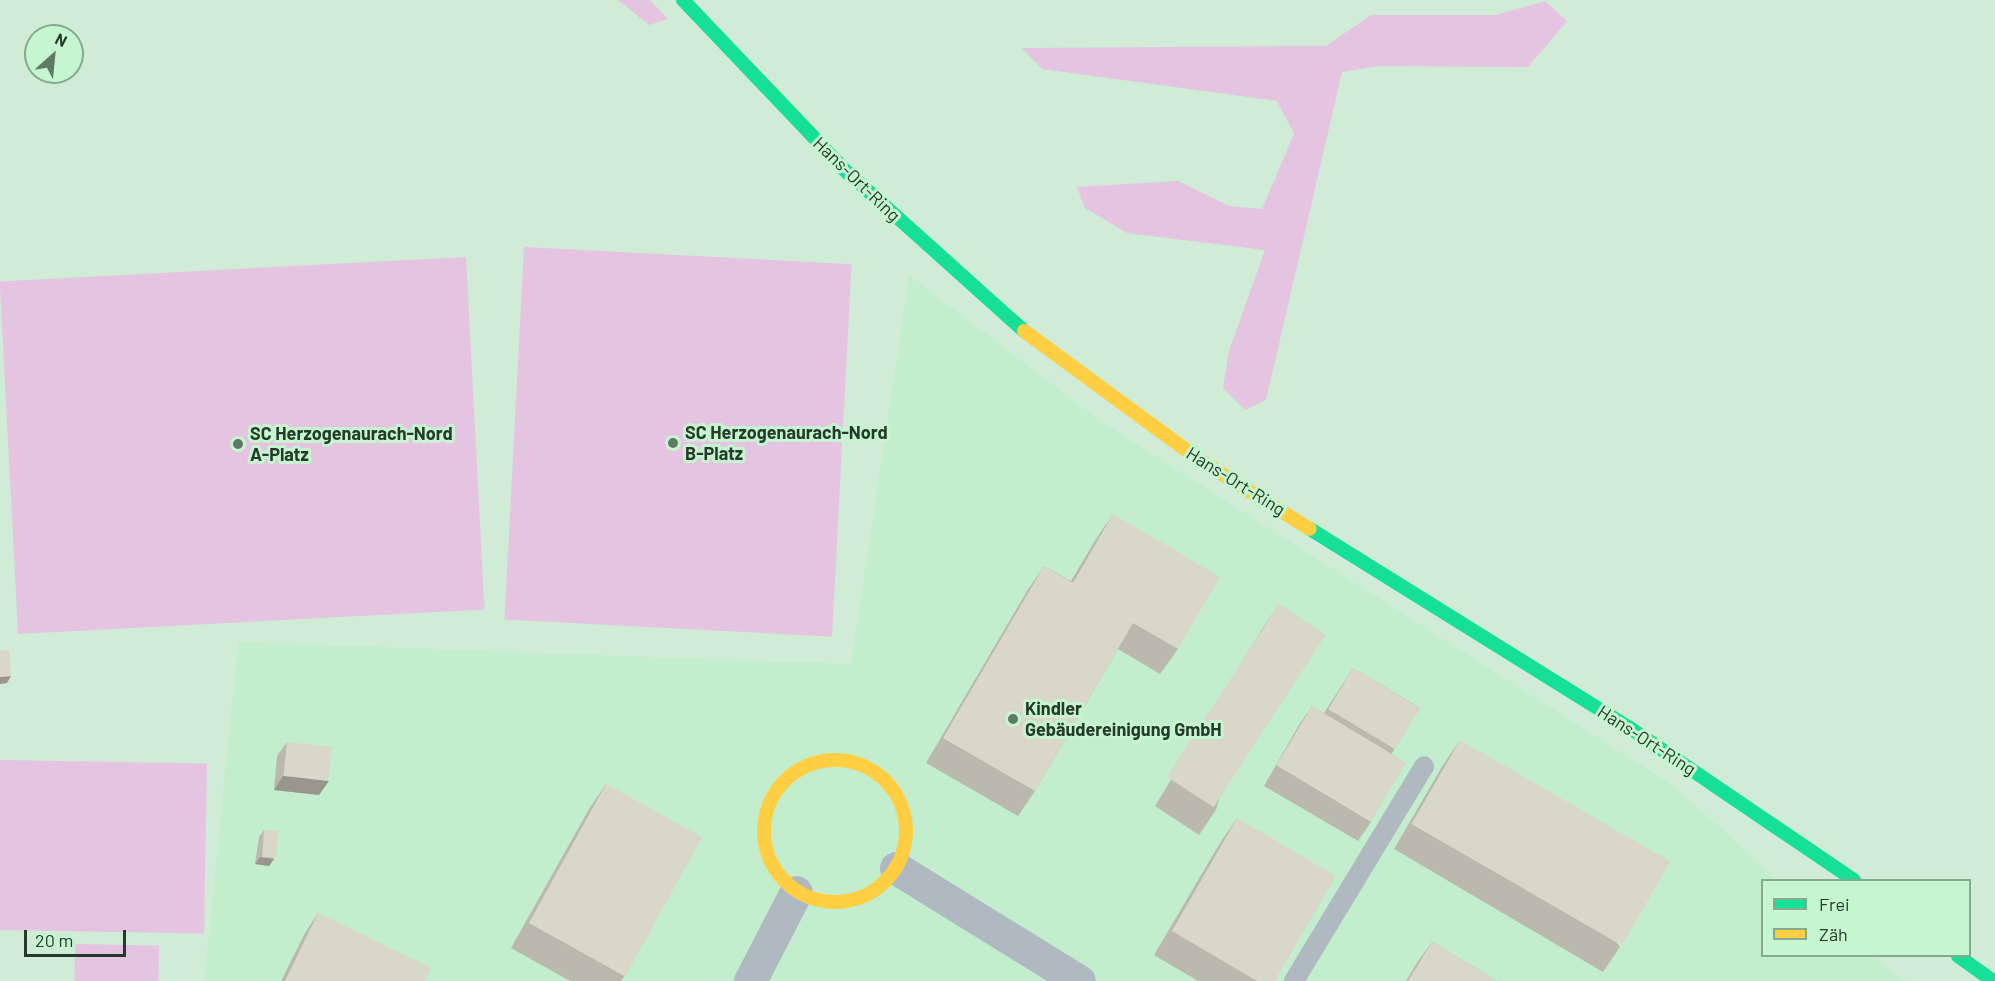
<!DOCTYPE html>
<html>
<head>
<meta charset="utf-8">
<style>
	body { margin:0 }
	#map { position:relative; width:1995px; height:981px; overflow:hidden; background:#d0ebd6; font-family:Barlow,sans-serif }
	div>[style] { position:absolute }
	.built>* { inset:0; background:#c3eecd }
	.green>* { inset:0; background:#e5c4e2; transform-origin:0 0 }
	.lane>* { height:20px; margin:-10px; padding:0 10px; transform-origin:10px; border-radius:10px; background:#b0b8c2 }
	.street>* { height:33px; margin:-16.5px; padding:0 16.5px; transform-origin:16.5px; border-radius:16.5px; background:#b0b8c2 }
	.fast>* { height:14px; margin:-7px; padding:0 7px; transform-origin:7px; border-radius:7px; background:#16e098 }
	.slow>* { height:14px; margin:-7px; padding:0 7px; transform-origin:7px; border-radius:7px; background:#ffcf43 }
	.slow>.ring { margin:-7px; padding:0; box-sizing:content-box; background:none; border:14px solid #ffcf43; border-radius:50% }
	.wall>* { inset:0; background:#bbb9ae }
	.shaded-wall>* { inset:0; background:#98968d }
	.building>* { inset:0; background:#d9d7ca; transform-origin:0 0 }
	.dots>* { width:16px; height:16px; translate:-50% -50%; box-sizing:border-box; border:3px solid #c5f6d0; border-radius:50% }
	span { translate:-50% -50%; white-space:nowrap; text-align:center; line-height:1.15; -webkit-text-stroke:6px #c5f6d0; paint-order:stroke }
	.street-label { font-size:18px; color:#263a2b }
	.poi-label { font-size:18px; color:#263a2b; font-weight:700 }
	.left { translate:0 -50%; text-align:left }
	.legend { position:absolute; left:1761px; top:879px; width:210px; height:78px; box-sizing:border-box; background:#c5f6d0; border:2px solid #85ab8e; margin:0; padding:8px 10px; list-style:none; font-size:18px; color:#263a2b }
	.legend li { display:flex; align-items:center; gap:12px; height:30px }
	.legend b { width:30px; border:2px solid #85ab8e }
	.north { position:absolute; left:24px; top:24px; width:60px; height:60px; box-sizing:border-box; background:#c5f6d0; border:2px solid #85ab8e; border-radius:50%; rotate:27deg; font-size:16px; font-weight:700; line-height:24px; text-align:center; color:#263a2b }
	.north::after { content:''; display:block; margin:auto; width:21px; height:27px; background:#627867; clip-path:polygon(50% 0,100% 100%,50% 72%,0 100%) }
	.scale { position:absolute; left:24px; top:930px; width:102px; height:27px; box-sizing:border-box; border:3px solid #263a2b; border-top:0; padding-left:8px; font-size:18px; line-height:21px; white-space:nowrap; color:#263a2b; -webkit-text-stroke:4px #c5f6d0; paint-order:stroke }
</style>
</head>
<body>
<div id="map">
	<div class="built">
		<div style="clip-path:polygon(909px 275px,1099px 420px,1677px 788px,1777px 880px,1762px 880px,1762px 956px,1870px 956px,1906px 981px,204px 981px,238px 642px,851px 664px)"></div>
	</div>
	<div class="green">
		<div style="clip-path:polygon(618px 0,650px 0,668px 19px,649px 25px)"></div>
		<div style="clip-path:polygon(1545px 1px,1567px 21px,1528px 67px,1378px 66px,1342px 72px,1266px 400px,1245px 410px,1223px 388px,1229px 351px,1265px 250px,1127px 233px,1085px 208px,1077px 187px,1178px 181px,1229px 206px,1262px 209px,1294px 134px,1277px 101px,1042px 69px,1022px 48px,1326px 46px,1371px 15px,1496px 15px)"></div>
		<div style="left:524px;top:247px;width:328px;height:373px;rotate:3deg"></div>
		<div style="left:466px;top:257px;width:353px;height:467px;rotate:87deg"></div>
		<div style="left:0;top:760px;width:207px;height:170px;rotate:1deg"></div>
		<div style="left:75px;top:944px;width:84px;height:37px;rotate:1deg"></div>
	</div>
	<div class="lane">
		<div style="left:1294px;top:981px;width:251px;rotate:-58.8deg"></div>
	</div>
	<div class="street">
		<div style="left:896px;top:868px;width:215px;rotate:31.7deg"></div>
		<div style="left:750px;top:981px;width:100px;rotate:-62.7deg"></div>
	</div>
	<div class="fast">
		<div style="left:683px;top:0;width:239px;rotate:46.4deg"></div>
		<div style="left:848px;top:173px;width:237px;rotate:41.9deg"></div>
		<div style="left:1310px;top:529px;width:377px;rotate:31.9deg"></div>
		<div style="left:1630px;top:728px;width:271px;rotate:34.2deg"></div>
		<div style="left:1958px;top:956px;width:43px;rotate:35.5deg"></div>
	</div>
	<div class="slow">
		<div style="left:1024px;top:331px;width:220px;rotate:36.3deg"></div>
		<div style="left:1201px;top:461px;width:128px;rotate:32deg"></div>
		<div class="ring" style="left:764px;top:760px;width:128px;height:128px"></div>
	</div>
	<div class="wall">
		<div style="clip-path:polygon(1113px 514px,1178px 649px,1160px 674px,1118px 649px,1035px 791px,1018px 816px,926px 763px,1027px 591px,1044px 566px,1071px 581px,1096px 539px)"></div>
		<div style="clip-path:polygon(1279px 604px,1216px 810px,1199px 835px,1155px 806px,1262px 629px)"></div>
		<div style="clip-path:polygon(1353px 668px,1420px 708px,1392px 753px,1371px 822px,1358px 841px,1264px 786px,1299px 725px,1312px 706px,1324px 713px)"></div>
		<div style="clip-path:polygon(1460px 740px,1620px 947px,1603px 972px,1394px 849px,1443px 765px)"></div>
		<div style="clip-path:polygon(287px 742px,319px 795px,274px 790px,277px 756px)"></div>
		<div style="clip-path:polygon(606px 784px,624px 977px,621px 981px,570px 981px,511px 948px,589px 809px)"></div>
		<div style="clip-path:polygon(1237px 818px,1275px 981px,1198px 981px,1154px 955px,1220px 843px)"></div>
		<div style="clip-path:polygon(264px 830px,274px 859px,269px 866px,255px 864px,259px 837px)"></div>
		<div style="clip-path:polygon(318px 913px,425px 981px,281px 981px,305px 933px)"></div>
		<div style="clip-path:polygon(1432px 942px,1497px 981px,1406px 981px,1418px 961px)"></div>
	</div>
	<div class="shaded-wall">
		<div style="clip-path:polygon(11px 676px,7px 683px,0 684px,0 677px)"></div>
		<div style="clip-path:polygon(283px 776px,329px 781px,319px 795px,274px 790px)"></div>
		<div style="clip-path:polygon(260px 857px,274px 859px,269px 866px,255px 864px)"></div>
	</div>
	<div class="building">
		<div style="clip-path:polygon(1113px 514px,1220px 577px,1178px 649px,1133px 623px,1035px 791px,943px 738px,1044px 566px,1073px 583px)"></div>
		<div style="left:1279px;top:604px;width:56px;height:206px;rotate:33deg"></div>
		<div style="clip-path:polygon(9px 650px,11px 676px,0 677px,0 651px)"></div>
		<div style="left:1353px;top:668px;width:78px;height:48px;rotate:31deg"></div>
		<div style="left:1312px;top:706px;width:110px;height:69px;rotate:31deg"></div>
		<div style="left:1460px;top:740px;width:243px;height:97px;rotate:30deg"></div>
		<div style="left:287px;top:742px;width:45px;height:34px;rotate:6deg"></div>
		<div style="left:606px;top:784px;width:110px;height:159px;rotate:29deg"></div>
		<div style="clip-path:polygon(1237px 818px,1336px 876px,1275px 981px,1257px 981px,1172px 931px)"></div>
		<div style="left:264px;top:830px;width:14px;height:27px;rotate:4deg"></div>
		<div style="clip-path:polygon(318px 913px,431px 968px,425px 981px,285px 981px)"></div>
		<div style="clip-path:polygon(1432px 942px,1497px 981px,1408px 981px)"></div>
	</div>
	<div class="dots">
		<div style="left:673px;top:443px;background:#627867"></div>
		<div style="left:238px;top:444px;background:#627867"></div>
		<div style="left:1013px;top:719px;background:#627867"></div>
	</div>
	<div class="street-label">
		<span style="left:857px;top:179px;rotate:44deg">Hans-Ort-Ring</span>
		<span style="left:1236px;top:481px;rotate:32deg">Hans-Ort-Ring</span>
		<span style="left:1647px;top:740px;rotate:33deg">Hans-Ort-Ring</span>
	</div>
	<div class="poi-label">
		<span class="left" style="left:685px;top:443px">SC Herzogenaurach-Nord<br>B-Platz</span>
		<span class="left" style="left:250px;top:444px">SC Herzogenaurach-Nord<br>A-Platz</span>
		<span class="left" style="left:1025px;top:719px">Kindler<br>Gebäudereinigung GmbH</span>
	</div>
	<ul class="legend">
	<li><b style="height:8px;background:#16e098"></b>Frei</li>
	<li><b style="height:8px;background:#ffcf43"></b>Zäh</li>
	</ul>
	<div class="north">N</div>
	<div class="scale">20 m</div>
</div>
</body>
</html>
